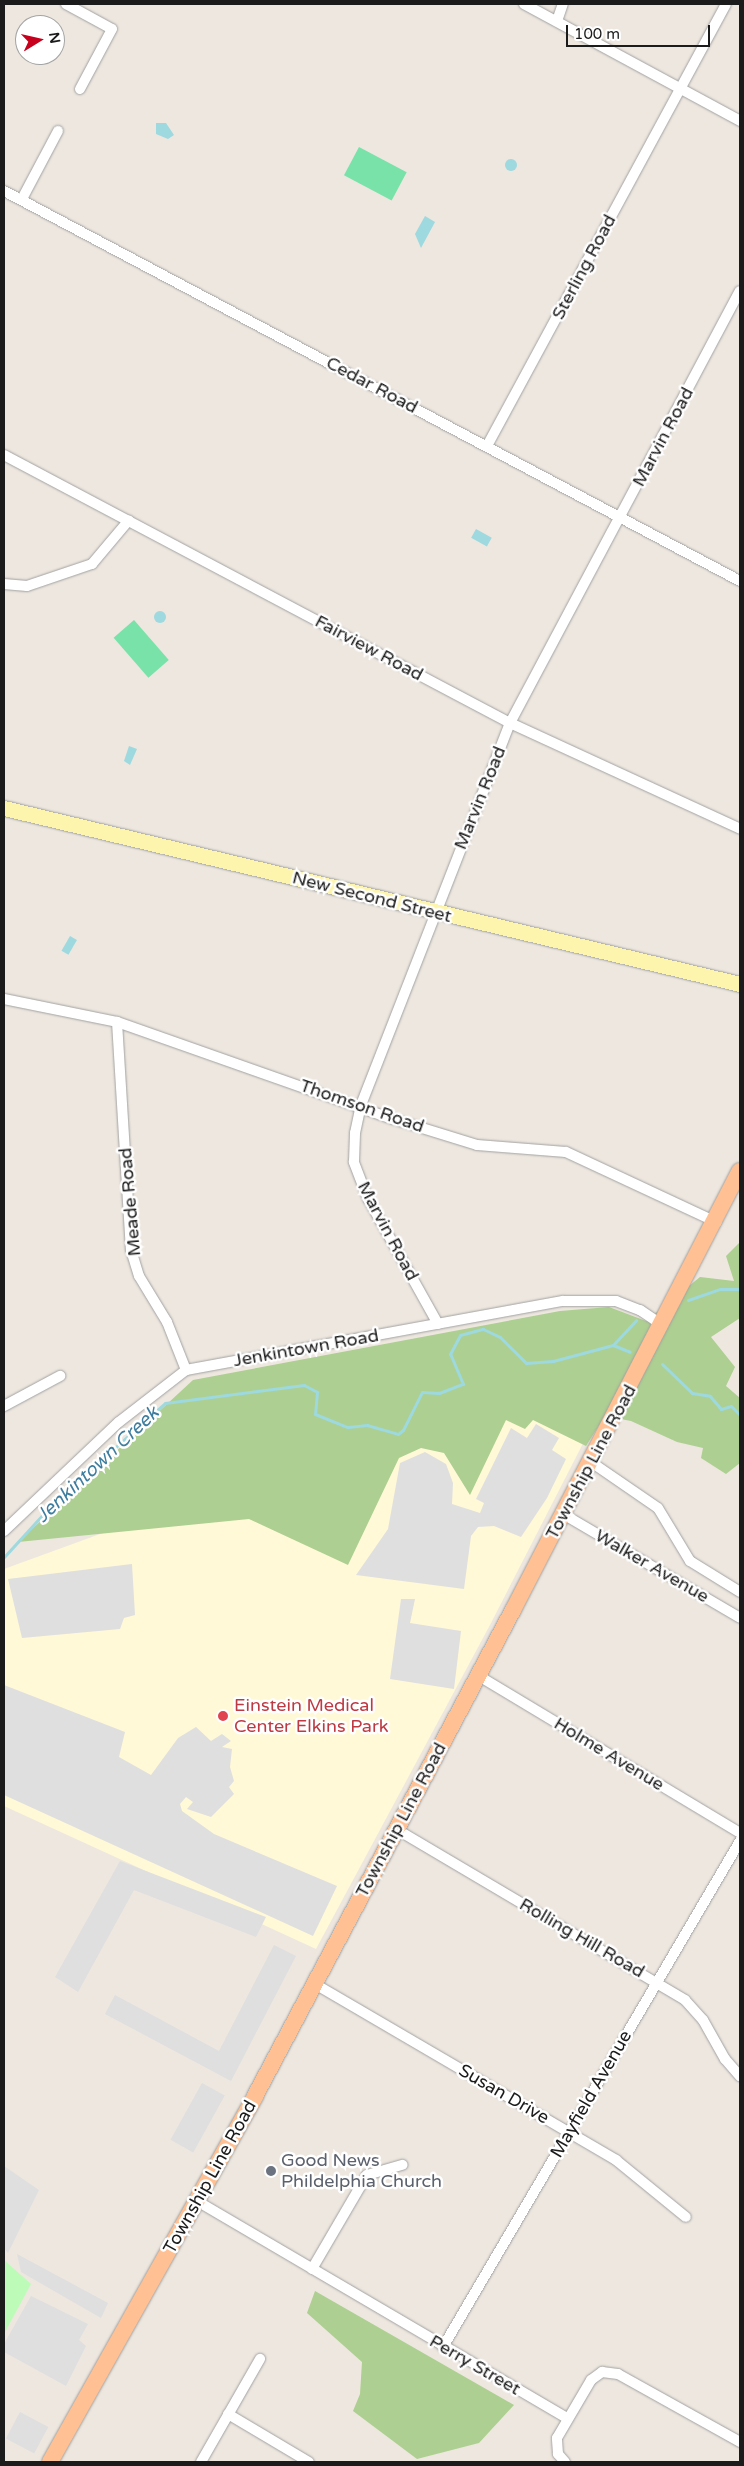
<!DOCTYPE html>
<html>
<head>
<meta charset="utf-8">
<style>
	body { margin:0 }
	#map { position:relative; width:744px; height:2466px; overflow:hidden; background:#ede7df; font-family:"Varela Round",sans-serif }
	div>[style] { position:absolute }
	.education>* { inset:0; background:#fff9d7 }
	.forest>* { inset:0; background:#adcf91 }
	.park>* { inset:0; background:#bcfcb8 }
	.pitch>* { inset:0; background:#78e2a9; transform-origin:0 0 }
	.parking>* { inset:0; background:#dfdfdf; transform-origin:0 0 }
	.water>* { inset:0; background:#9dd9de; transform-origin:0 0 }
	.round { border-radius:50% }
	.stream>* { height:3px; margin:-1.5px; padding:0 1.5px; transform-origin:1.5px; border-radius:1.5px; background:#9dd9de }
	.roads { filter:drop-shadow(0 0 1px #a2a2a2) drop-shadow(0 0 1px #a2a2a2) }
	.street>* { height:10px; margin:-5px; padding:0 5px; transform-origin:5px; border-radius:5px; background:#fff }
	.secondary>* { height:15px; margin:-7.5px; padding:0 7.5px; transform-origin:7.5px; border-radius:7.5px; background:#fdf5ae }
	.primary>* { height:16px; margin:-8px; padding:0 8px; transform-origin:8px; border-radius:8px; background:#ffc093 }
	.dots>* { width:14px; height:14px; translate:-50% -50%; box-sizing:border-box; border:2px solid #fff; border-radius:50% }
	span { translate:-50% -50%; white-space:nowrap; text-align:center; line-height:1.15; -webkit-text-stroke:5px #fff; paint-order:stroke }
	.street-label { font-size:18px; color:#1b1b1b }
	.health-label { font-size:18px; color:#be3a42 }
	.left { translate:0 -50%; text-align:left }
	.worship-label { font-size:18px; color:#5b616d }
	.water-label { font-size:19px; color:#3e7d9e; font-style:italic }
	.frame { position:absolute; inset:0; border:5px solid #1b1b1b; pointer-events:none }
	.north { position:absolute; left:15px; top:15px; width:50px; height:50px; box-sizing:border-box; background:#fff; border:1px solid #a4a4a4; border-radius:50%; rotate:81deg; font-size:14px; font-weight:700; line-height:20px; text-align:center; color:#1b1b1b }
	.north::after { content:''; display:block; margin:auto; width:18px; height:22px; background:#c6001d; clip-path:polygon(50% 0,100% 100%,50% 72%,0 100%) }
	.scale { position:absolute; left:566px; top:25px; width:144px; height:22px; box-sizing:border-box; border:2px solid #1b1b1b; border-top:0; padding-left:6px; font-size:15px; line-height:18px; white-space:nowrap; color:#1b1b1b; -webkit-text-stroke:4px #fff; paint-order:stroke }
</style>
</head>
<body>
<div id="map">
	<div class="education">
		<div style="clip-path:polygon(522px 1409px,595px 1420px,490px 1625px,316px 1949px,4px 1806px,4px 1569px,133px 1522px)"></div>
	</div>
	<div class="forest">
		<div style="clip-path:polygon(740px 1242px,740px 1318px,711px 1337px,735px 1367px,726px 1386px,740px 1398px,740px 1463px,726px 1474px,701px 1458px,703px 1448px,677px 1442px,631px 1421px,605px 1416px,586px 1446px,533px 1420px,525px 1429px,506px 1420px,470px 1495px,444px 1453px,421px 1448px,399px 1458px,348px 1565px,249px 1519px,18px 1542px,193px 1380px,560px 1311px,609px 1307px,646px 1321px,700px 1277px,734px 1281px,726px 1256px)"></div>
		<div style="clip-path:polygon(315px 2291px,514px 2405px,479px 2443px,417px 2459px,353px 2411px,360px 2394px,362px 2362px,307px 2313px)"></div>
	</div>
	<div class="park">
		<div style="clip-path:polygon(4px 2260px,31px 2284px,4px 2334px)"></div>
	</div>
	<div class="pitch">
		<div style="left:359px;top:147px;width:54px;height:32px;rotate:28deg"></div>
		<div style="left:134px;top:620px;width:53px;height:27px;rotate:49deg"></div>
	</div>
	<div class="parking">
		<div style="clip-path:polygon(536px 1424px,559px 1438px,552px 1450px,566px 1459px,547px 1498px,521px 1537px,494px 1526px,478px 1527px,471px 1536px,464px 1589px,356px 1575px,388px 1529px,400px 1463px,425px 1452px,446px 1464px,453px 1483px,452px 1504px,480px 1513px,484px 1503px,476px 1499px,511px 1428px,527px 1438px)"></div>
		<div style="clip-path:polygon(132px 1564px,135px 1615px,124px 1618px,120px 1629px,22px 1638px,8px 1579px)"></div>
		<div style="clip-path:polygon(401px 1599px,415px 1599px,410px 1623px,461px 1631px,454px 1689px,390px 1679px)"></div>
		<div style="clip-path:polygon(4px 1685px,125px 1732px,119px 1757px,151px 1775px,178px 1738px,196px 1727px,211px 1741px,222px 1734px,231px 1741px,222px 1747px,232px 1749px,230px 1767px,234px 1781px,229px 1787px,234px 1794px,211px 1817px,187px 1809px,193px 1802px,186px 1797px,180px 1804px,182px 1811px,214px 1834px,337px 1886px,313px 1936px,4px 1795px)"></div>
		<div style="clip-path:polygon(120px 1861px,266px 1917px,256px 1937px,134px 1890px,78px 1992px,55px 1977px)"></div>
		<div style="clip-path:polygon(274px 1945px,296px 1956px,231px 2081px,105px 2014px,115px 1995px,219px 2051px)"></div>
		<div style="left:202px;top:2083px;width:26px;height:65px;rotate:29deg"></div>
		<div style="clip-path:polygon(4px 2166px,39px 2190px,8px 2253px,4px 2248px)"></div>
		<div style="clip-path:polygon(17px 2254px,108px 2303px,101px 2318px,21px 2272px)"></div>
		<div style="clip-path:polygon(31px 2296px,88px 2324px,79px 2340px,86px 2346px,66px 2386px,4px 2352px,4px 2344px)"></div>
		<div style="left:20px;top:2412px;width:32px;height:30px;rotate:28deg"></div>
	</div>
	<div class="water">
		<div style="clip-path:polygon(156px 123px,166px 123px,174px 135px,168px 139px,156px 134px)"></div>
		<div class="round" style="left:505px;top:159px;width:12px;height:12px"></div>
		<div style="clip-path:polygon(425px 216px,435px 222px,421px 248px,415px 234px)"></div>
		<div style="left:476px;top:529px;width:18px;height:10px;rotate:29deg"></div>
		<div class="round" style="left:154px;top:611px;width:12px;height:12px"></div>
		<div style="clip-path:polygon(129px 746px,137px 749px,130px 765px,124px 761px)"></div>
		<div style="left:70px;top:936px;width:8px;height:17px;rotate:30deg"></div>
	</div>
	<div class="stream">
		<div style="left:688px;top:1300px;width:34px;rotate:-19deg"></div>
		<div style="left:720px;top:1289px;width:20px"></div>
		<div style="left:613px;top:1345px;width:18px;rotate:22deg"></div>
		<div style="left:662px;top:1364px;width:42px;rotate:44deg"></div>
		<div style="left:692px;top:1393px;width:18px;rotate:9deg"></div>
		<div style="left:710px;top:1396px;width:17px;rotate:50deg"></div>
		<div style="left:721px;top:1409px;width:10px;rotate:-17deg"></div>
		<div style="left:731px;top:1406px;width:13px;rotate:45deg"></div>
		<div style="left:4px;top:1557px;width:79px;rotate:-47.6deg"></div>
		<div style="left:57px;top:1499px;width:144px;rotate:-41.6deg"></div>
		<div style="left:165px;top:1403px;width:140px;rotate:-7.4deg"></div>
		<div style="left:304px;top:1385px;width:15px;rotate:28deg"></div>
		<div style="left:317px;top:1392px;width:22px;rotate:95deg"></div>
		<div style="left:315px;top:1414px;width:35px;rotate:22deg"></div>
		<div style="left:348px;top:1427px;width:19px;rotate:-6deg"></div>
		<div style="left:367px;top:1425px;width:32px;rotate:16deg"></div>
		<div style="left:398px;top:1434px;width:6px;rotate:-39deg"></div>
		<div style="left:403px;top:1430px;width:42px;rotate:-63.4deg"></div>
		<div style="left:422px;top:1392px;width:17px;rotate:3deg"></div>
		<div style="left:439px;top:1393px;width:26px;rotate:-21deg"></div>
		<div style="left:463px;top:1384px;width:33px;rotate:-113deg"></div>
		<div style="left:450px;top:1354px;width:21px;rotate:-62deg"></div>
		<div style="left:460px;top:1335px;width:24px;rotate:-15deg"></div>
		<div style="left:483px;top:1329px;width:19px;rotate:25deg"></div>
		<div style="left:500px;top:1337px;width:37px;rotate:45deg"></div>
		<div style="left:526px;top:1363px;width:27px;rotate:-4deg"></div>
		<div style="left:553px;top:1361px;width:62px;rotate:-14.9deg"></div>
		<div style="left:613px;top:1345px;width:34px;rotate:-47deg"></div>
	</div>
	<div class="roads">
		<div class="street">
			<div style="left:66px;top:4px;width:52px;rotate:28.5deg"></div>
			<div style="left:112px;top:29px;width:68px;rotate:118.1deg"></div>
			<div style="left:524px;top:4px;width:246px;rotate:28.4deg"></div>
			<div style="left:557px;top:21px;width:18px;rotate:-71deg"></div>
			<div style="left:4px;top:191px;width:833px;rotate:27.92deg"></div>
			<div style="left:22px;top:199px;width:77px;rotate:-62.1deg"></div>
			<div style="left:487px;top:446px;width:502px;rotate:-61.6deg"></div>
			<div style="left:4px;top:455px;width:573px;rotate:27.91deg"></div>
			<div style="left:510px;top:723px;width:253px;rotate:24.7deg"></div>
			<div style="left:4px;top:584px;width:23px;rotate:5deg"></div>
			<div style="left:27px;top:586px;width:69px;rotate:-18.7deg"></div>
			<div style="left:92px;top:564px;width:57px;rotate:-49.9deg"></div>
			<div style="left:4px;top:999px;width:115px;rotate:11.5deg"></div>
			<div style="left:117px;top:1022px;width:293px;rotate:19.4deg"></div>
			<div style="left:393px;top:1119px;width:88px;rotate:17.2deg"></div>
			<div style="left:477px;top:1145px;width:89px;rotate:4.5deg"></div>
			<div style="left:566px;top:1152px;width:166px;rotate:25deg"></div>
			<div style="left:117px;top:1022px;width:228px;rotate:86.5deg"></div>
			<div style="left:131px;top:1250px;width:27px;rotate:73deg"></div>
			<div style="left:139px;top:1276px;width:54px;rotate:58.7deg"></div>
			<div style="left:167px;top:1322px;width:52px;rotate:68.4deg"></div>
			<div style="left:438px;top:1324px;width:143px;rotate:-119.2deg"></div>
			<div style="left:368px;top:1199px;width:40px;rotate:-111deg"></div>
			<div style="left:354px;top:1162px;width:29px;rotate:-88deg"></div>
			<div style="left:355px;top:1133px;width:29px;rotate:-78deg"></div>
			<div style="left:361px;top:1105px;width:410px;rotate:-68.7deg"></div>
			<div style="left:510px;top:723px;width:489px;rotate:-62deg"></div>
			<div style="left:4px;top:1406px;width:64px;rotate:-28.2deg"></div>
			<div style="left:591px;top:1462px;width:81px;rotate:34.5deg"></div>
			<div style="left:658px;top:1508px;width:62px;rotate:58.9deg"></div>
			<div style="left:690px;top:1561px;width:59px;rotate:31.8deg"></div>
			<div style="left:563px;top:1514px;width:205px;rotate:30.4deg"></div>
			<div style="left:4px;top:1531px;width:158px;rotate:-43.5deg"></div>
			<div style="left:119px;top:1422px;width:85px;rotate:-37.8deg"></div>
			<div style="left:186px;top:1370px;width:383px;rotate:-10.4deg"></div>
			<div style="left:563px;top:1301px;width:53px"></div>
			<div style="left:616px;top:1301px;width:26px;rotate:21deg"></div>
			<div style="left:640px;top:1310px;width:25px;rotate:34deg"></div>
			<div style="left:479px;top:1676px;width:305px;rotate:31deg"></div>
			<div style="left:396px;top:1829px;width:336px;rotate:30.6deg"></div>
			<div style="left:685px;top:2000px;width:27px;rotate:48deg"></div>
			<div style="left:703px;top:2020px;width:45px;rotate:60.6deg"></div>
			<div style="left:725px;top:2059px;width:23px;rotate:49deg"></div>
			<div style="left:315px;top:1984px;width:349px;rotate:30.3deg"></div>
			<div style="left:616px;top:2160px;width:90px;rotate:39.2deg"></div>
			<div style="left:197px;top:2201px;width:430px;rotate:30.4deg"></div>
			<div style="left:312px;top:2269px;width:109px;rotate:-59.7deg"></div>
			<div style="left:367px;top:2175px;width:37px;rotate:-16deg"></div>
			<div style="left:443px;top:2347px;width:587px;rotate:-59.59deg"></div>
			<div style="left:228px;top:2414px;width:94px;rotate:30.7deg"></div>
			<div style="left:201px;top:2462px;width:119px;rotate:-60.2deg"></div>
			<div style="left:565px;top:2462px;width:11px;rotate:-131deg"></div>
			<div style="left:558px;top:2454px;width:16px;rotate:-94deg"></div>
			<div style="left:557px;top:2438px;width:67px;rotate:-59.6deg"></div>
			<div style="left:591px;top:2380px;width:14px;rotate:-36deg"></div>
			<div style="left:602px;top:2372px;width:16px;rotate:7deg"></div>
			<div style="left:618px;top:2374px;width:140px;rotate:29.1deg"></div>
		</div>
		<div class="secondary">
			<div style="left:4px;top:808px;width:757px;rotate:13.45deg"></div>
		</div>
		<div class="primary">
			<div style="left:50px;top:2462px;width:420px;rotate:-60.7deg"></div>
			<div style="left:255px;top:2096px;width:550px;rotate:-62.04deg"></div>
			<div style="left:513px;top:1610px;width:494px;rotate:-62.7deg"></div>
		</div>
	</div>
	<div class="dots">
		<div style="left:223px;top:1716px;background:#e0444e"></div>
		<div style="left:271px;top:2171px;background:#6b7280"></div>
	</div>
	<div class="street-label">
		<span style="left:584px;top:267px;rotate:-62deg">Sterling Road</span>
		<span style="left:372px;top:385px;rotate:28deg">Cedar Road</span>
		<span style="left:663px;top:437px;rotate:-62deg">Marvin Road</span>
		<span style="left:369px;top:648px;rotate:28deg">Fairview Road</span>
		<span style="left:480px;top:798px;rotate:-68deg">Marvin Road</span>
		<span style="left:372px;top:897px;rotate:14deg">New Second Street</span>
		<span style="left:362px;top:1106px;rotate:19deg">Thomson Road</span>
		<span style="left:130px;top:1202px;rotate:-95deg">Meade Road</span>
		<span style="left:388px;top:1231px;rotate:62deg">Marvin Road</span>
		<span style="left:306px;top:1348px;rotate:-10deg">Jenkintown Road</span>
		<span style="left:591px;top:1462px;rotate:-62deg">Township Line Road</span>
		<span style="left:652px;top:1566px;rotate:30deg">Walker Avenue</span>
		<span style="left:609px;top:1754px;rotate:31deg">Holme Avenue</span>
		<span style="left:401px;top:1820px;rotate:-62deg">Township Line Road</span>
		<span style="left:582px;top:1938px;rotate:30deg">Rolling Hill Road</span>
		<span style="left:504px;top:2094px;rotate:30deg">Susan Drive</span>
		<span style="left:591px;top:2094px;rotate:-60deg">Mayfield Avenue</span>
		<span style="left:210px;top:2177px;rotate:-61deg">Township Line Road</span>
		<span style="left:475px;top:2365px;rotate:30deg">Perry Street</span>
	</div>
	<div class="health-label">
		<span class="left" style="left:234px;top:1716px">Einstein Medical<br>Center Elkins Park</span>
	</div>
	<div class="worship-label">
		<span class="left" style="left:281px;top:2171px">Good News<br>Phildelphia Church</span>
	</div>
	<div class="water-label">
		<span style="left:98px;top:1465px;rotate:-43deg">Jenkintown Creek</span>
	</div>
	<div class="frame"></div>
	<div class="north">N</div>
	<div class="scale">100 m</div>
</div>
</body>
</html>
